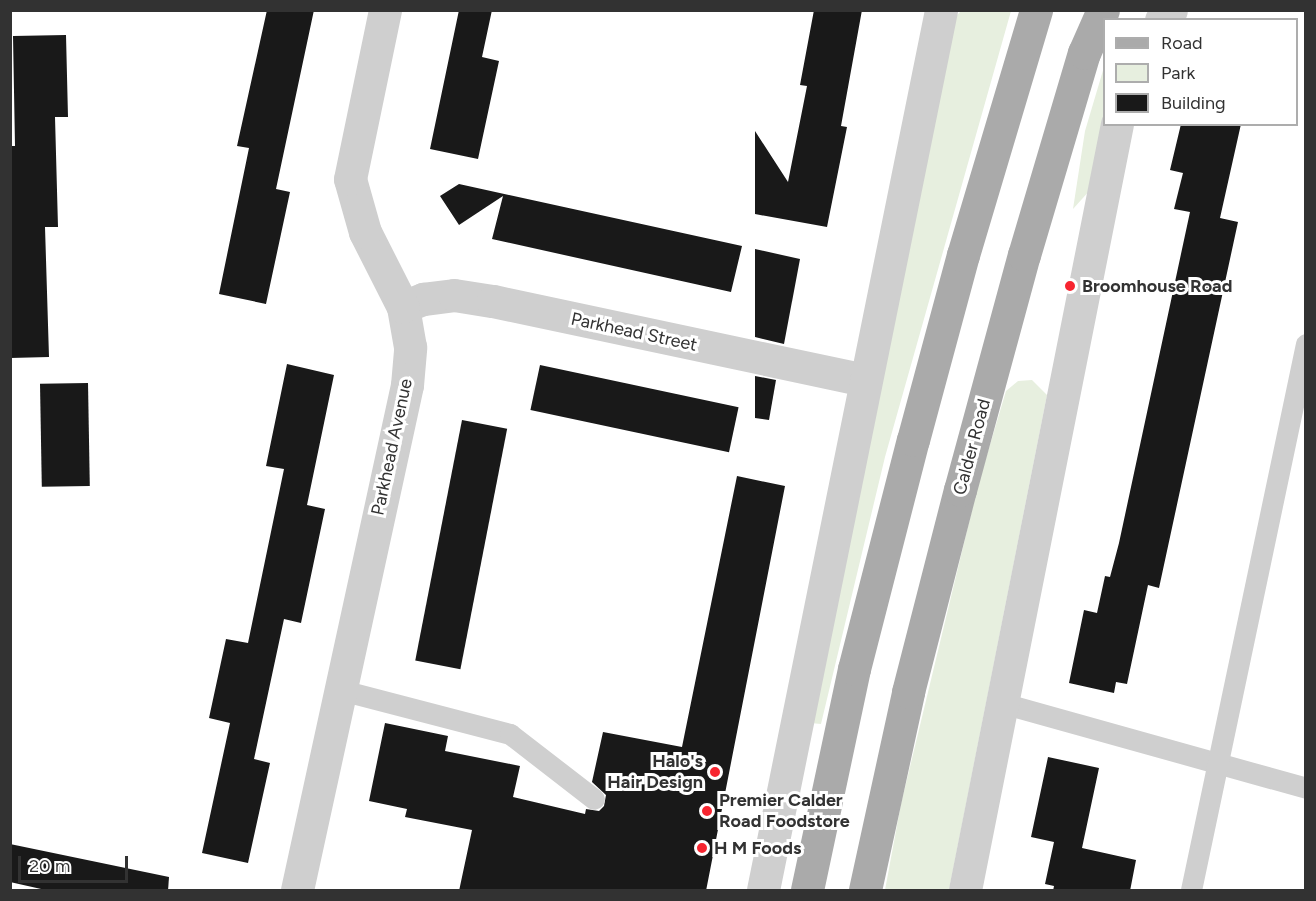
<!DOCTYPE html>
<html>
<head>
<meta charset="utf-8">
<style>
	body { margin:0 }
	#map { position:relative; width:1316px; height:901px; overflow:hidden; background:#fff; font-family:Figtree,sans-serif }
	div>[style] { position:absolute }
	.green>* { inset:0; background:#e7efdf }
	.building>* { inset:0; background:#191919; transform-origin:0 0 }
	.service>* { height:21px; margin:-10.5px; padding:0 10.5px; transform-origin:10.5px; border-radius:10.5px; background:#cfcfcf }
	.minor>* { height:33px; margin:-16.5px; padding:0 16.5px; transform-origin:16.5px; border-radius:16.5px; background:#cfcfcf }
	.primary>* { height:33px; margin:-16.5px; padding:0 16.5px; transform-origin:16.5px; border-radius:16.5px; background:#aaa }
	.dots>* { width:16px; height:16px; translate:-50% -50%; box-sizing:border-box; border:3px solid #fff; border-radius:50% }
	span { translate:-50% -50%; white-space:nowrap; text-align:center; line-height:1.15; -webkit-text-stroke:6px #fff; paint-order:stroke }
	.poi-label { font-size:18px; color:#323232; font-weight:700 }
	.left { translate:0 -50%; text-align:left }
	.right { translate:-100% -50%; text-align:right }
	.street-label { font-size:18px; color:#323232 }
	.frame { position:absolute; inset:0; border:12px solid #323232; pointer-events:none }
	.legend { position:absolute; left:1103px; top:18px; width:195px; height:108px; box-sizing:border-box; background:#fff; border:2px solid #adadad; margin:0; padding:8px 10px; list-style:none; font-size:18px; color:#323232 }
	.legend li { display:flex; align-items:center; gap:12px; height:30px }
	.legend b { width:30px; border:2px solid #adadad }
	.scale { position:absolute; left:18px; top:856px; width:110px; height:27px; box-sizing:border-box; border:3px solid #323232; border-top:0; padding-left:8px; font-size:18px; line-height:21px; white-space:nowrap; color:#323232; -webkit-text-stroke:4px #fff; paint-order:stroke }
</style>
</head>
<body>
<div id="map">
	<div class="green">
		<div style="clip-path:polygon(961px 11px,1011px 11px,885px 457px,821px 724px,810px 723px,950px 22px)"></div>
		<div style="clip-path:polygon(1104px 67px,1104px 124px,1091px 189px,1073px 209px,1085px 131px)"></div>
		<div style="clip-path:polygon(1032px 380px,1047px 395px,949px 890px,885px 890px,901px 804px,978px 485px,1006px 391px,1018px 381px)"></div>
	</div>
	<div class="building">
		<div style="clip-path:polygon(267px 10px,314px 10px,276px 189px,290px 192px,266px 304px,219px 294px,249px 148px,237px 146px)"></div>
		<div style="clip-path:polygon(459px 10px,492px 10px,482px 57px,499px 61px,478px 159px,430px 149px)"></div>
		<div style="clip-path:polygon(814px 10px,862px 10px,841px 126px,847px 127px,827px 227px,755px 214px,755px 131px,788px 182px,807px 86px,800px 85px)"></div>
		<div style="clip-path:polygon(66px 35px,68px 117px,55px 117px,58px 227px,45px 227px,49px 357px,10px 358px,10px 146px,15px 146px,13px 36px)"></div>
		<div style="clip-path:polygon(1181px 124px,1241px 124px,1220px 218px,1238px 222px,1159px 588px,1148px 585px,1127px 684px,1116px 682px,1114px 693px,1069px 683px,1084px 610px,1097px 613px,1105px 576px,1110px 577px,1119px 543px,1190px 212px,1174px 209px,1183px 173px,1170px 170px)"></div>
		<div style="clip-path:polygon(459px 184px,742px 246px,731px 292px,492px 239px,503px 196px,459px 225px,440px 196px)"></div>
		<div style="clip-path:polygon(755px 249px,800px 259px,784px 344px,755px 337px)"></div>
		<div style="clip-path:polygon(287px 364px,334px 375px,307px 505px,325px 509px,301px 623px,284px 619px,254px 759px,270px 763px,248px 863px,202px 853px,230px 723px,209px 718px,226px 639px,248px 643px,284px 469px,266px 466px)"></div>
		<div style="left:540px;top:365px;width:203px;height:46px;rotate:12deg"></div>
		<div style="clip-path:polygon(755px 376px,776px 380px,769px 420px,755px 418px)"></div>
		<div style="left:88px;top:383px;width:103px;height:48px;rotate:89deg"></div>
		<div style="left:462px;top:420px;width:46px;height:245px;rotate:11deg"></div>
		<div style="clip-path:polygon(737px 476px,785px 486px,706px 891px,459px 891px,472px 830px,405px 817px,407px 809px,369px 801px,385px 723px,448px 736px,445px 751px,520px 766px,513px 797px,585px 814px,586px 809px,599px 811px,604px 806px,606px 795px,592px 782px,603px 732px,682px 747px)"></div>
		<div style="clip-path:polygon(1048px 757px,1099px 768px,1082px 848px,1136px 860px,1130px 891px,1053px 891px,1054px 886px,1045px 884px,1054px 842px,1031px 837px)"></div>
		<div style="clip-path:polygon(10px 844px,169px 877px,168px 891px,50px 891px,10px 882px)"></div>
	</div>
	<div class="service">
		<div style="left:341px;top:690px;width:175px;rotate:14.6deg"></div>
		<div style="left:510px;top:734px;width:106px;rotate:37.7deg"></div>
		<div style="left:1002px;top:703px;width:316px;rotate:15.6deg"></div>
		<div style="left:1191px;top:890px;width:558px;rotate:-78.11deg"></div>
	</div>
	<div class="minor">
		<div style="left:1161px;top:20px;width:14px;rotate:-45deg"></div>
		<div style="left:403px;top:307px;width:22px;rotate:-22deg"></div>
		<div style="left:423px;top:299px;width:31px;rotate:-7deg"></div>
		<div style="left:454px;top:295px;width:39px;rotate:9deg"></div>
		<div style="left:493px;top:301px;width:380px;rotate:12deg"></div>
		<div style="left:297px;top:890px;width:517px;rotate:-77.71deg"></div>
		<div style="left:407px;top:385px;width:38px;rotate:-85deg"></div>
		<div style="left:410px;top:347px;width:41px;rotate:-99.9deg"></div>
		<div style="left:403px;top:307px;width:84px;rotate:-116.9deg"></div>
		<div style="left:365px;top:232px;width:55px;rotate:-105.8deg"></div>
		<div style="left:350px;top:179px;width:173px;rotate:-78.3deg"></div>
		<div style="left:763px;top:890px;width:898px;rotate:-78.56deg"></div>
		<div style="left:965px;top:890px;width:781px;rotate:-78.78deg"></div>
	</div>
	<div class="primary">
		<div style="left:807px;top:890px;width:226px;rotate:-78deg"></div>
		<div style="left:854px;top:669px;width:236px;rotate:-75.6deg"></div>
		<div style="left:913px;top:440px;width:192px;rotate:-74.9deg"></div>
		<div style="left:963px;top:255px;width:256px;rotate:-73.4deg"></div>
		<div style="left:865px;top:890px;width:203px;rotate:-77.7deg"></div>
		<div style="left:908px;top:692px;width:209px;rotate:-75.6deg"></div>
		<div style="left:960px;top:490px;width:244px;rotate:-74.8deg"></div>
		<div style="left:1024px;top:255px;width:211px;rotate:-73.5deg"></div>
		<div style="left:1084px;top:53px;width:47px;rotate:-66.2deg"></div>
	</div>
	<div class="dots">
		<div style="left:1070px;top:286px;background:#f72530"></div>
		<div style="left:715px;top:772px;background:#f72530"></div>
		<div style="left:707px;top:811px;background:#f72530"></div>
		<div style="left:702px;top:848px;background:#f72530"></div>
	</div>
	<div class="poi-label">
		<span class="left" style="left:1082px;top:286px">Broomhouse Road</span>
		<span class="right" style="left:703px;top:772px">Halo's<br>Hair Design</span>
		<span class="left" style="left:719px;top:811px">Premier Calder<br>Road Foodstore</span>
		<span class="left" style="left:714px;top:848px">H M Foods</span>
	</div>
	<div class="street-label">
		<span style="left:634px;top:332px;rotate:12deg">Parkhead Street</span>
		<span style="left:392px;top:447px;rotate:-78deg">Parkhead Avenue</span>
		<span style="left:972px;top:447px;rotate:-75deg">Calder Road</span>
	</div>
	<div class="frame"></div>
	<ul class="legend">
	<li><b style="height:8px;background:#aaa"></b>Road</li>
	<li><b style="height:16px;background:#e7efdf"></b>Park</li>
	<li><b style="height:16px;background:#191919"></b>Building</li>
	</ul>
	<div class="scale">20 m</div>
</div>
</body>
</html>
